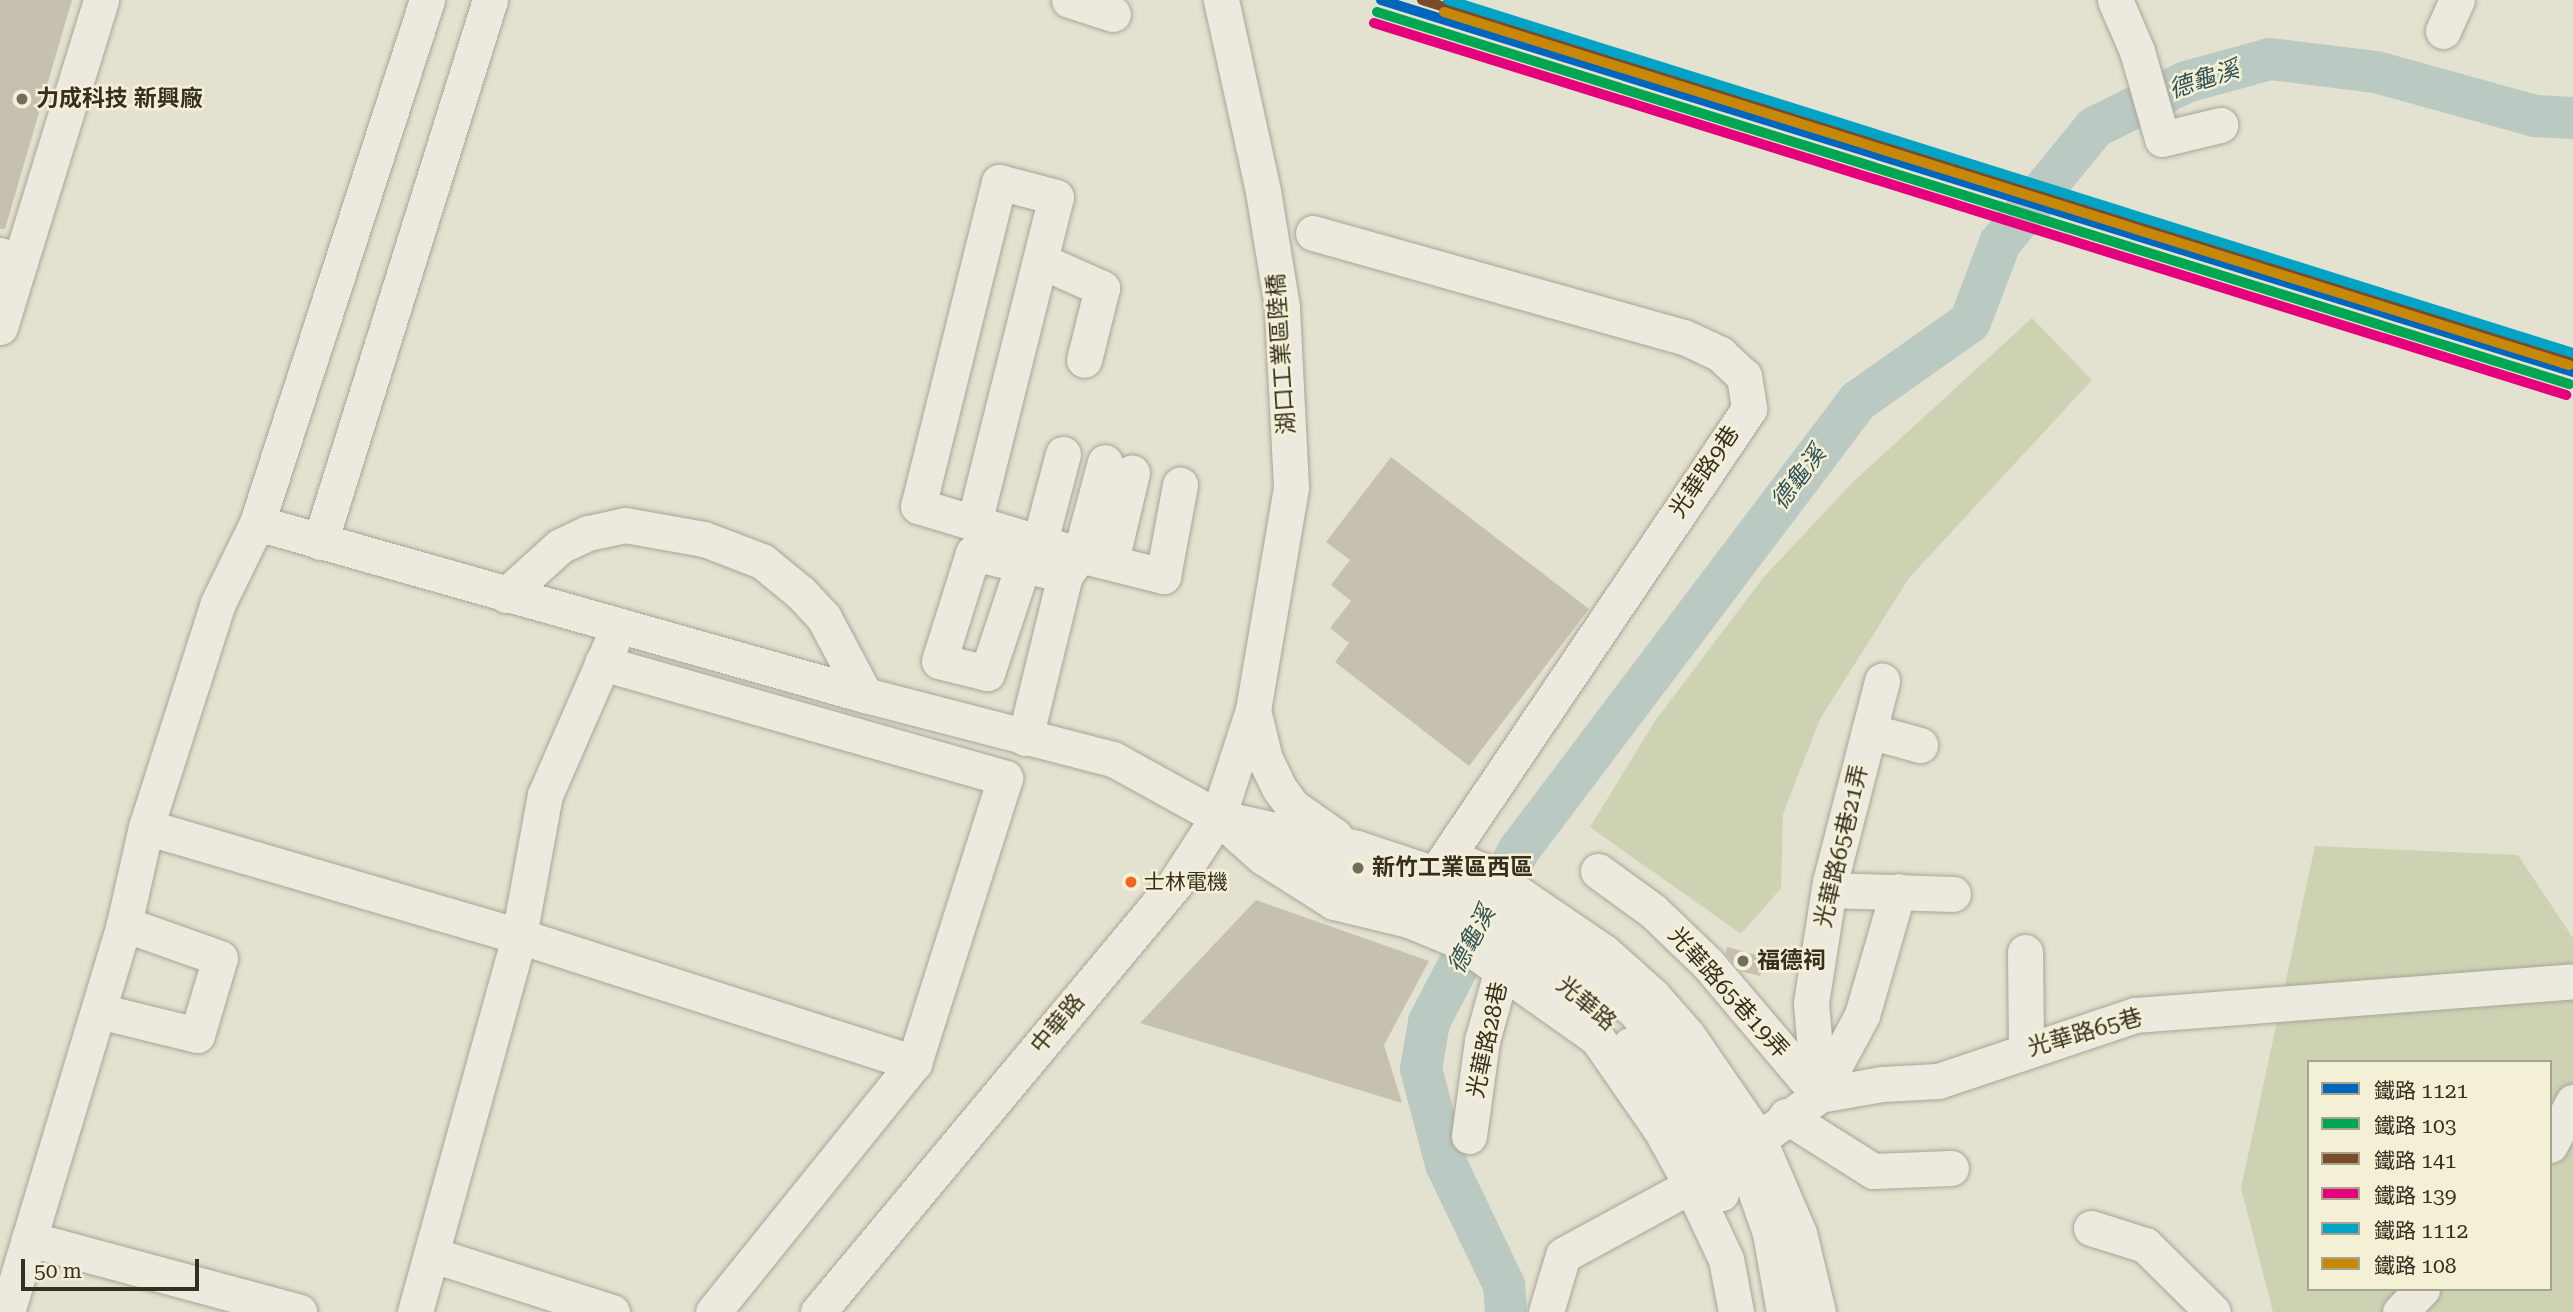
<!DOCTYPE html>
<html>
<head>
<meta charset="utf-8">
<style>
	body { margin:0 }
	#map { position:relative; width:2573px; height:1312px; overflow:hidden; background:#e3e1cf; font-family:"Roboto Serif","Noto Sans TC",serif }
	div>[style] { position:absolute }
	.green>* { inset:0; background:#cdd3b2 }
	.river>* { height:42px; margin:-21px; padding:0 21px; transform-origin:21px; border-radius:21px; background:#bac9c2 }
	.building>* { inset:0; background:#c6c0b0 }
	.roads { filter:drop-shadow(0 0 2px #a8a598) drop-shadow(0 0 2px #a8a598) }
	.minor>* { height:35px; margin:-17.5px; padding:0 17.5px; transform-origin:17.5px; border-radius:17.5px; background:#eceadf }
	.rail-1>* { height:10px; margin:-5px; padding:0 5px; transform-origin:5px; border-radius:5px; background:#0065bd }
	.rail-2>* { height:10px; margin:-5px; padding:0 5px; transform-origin:5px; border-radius:5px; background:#00a651 }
	.rail-3>* { height:10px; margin:-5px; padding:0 5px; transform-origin:5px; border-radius:5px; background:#7a4b2a }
	.rail-4>* { height:10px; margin:-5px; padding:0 5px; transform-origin:5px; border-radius:5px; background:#e5007d }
	.rail-5>* { height:10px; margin:-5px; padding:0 5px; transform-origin:5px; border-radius:5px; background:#03a3c5 }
	.rail-6>* { height:10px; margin:-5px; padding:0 5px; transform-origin:5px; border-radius:5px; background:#c78808 }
	.dots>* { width:19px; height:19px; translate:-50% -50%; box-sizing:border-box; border:4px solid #f3f0d6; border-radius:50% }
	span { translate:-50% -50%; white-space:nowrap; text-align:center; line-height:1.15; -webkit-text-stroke:5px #f3f0d6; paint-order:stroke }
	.bus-label { font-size:21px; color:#362f20 }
	.left { translate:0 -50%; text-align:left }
	.poi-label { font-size:23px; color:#362f20; font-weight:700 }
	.street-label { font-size:23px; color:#362f20 }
	.water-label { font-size:24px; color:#315155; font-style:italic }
	.legend { position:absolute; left:2307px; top:1060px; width:245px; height:231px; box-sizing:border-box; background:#f3f0d6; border:2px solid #a7a38d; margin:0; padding:9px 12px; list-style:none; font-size:21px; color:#362f20 }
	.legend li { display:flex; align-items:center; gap:14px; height:35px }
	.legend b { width:35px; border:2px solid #a7a38d }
	.scale { position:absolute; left:21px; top:1259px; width:178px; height:32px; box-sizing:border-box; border:4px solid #362f20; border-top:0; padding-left:9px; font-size:21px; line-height:24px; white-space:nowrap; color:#362f20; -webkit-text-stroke:5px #f3f0d6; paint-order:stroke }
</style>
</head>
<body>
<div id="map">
	<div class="green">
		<div style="clip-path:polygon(2032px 318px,2092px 380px,1909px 578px,1820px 719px,1783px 814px,1781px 888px,1741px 934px,1590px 827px,1655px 721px,1763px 578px,1852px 483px)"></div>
		<div style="clip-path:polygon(evenodd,2315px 846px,2518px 855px,2573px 938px,2573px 1312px,2273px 1312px,2241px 1188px,2315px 846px,2309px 1062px,2550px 1062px,2550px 1289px,2309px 1289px,2309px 1062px)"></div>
	</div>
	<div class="river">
		<div style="left:1506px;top:1312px;width:27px;rotate:-94deg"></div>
		<div style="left:1504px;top:1285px;width:134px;rotate:-115.6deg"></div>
		<div style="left:1446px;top:1164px;width:98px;rotate:-104.7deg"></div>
		<div style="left:1421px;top:1069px;width:48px;rotate:-80.3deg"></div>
		<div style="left:1429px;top:1022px;width:194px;rotate:-62.4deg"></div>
		<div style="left:1519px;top:850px;width:563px;rotate:-52.95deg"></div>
		<div style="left:1858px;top:401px;width:137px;rotate:-35.2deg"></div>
		<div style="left:1970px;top:322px;width:85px;rotate:-69.2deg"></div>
		<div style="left:2000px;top:243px;width:150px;rotate:-50.7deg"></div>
		<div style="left:2095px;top:127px;width:102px;rotate:-26.3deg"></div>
		<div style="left:2186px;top:82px;width:87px;rotate:-15.3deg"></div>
		<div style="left:2270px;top:59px;width:107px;rotate:7deg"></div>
		<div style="left:2376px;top:72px;width:165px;rotate:15.5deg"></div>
		<div style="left:2535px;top:116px;width:38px;rotate:3deg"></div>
	</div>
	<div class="building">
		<div style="clip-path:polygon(0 0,72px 0,5px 229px,0 229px)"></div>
		<div style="clip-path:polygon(1391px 457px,1589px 609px,1469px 766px,1335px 662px,1349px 643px,1330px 628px,1351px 601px,1331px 585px,1350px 560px,1326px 542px)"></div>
		<div style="clip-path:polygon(1256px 900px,1429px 961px,1384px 1045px,1402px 1103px,1140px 1023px)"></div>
		<div style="clip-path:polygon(1727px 947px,1764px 957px,1760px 976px,1740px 971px,1726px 954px)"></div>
	</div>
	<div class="roads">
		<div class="minor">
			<div style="left:427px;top:0;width:550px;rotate:108.01deg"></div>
			<div style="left:257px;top:523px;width:632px;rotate:15.8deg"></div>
			<div style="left:865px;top:695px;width:256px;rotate:14.5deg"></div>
			<div style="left:1113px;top:759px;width:120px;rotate:28.9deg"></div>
			<div style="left:1218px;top:817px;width:60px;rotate:41.6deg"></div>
			<div style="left:1263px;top:857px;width:84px;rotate:32.4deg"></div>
			<div style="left:1334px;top:902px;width:77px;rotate:13.5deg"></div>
			<div style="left:1409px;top:920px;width:55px;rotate:22.4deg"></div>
			<div style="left:1460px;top:941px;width:168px;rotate:35.3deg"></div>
			<div style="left:1597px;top:1038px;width:112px;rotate:55.2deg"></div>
			<div style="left:1661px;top:1130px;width:60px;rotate:61.3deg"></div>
			<div style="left:1690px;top:1183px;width:84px;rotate:64.7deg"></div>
			<div style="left:1726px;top:1259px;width:54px;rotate:79.3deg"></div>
			<div style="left:1069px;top:0;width:46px;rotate:17.7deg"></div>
			<div style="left:2115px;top:0;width:56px;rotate:66.7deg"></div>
			<div style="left:2137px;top:51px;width:91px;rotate:74.1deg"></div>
			<div style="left:2162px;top:139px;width:60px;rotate:-13.6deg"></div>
			<div style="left:2443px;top:31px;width:34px;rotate:-66deg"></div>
			<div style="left:1313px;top:233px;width:385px;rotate:15.7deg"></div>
			<div style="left:1684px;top:337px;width:40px;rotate:25deg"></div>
			<div style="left:1720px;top:354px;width:33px;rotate:43deg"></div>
			<div style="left:1744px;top:376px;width:33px;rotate:81deg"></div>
			<div style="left:1749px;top:409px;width:561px;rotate:124.03deg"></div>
			<div style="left:0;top:255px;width:21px;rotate:19deg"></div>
			<div style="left:20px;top:262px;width:68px;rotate:107.1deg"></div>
			<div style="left:1041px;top:261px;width:67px;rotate:23.9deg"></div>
			<div style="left:1102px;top:288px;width:74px;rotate:104deg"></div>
			<div style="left:20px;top:262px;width:274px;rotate:-72.8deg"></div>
			<div style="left:974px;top:523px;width:336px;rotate:-75.9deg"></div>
			<div style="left:1056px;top:197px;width:59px;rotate:-165.3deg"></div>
			<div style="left:999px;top:182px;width:334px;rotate:104deg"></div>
			<div style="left:918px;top:506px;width:169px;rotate:16.8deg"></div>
			<div style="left:1080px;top:555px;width:86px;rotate:14.2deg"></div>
			<div style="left:1163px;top:576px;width:93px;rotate:-79.4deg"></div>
			<div style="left:1040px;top:541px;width:90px;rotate:-75.2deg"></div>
			<div style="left:320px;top:542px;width:568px;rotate:-72.59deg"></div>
			<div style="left:1111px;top:561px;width:91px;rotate:-76.7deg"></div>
			<div style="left:1023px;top:565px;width:114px;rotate:108.4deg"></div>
			<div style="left:987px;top:673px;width:49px;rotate:-166deg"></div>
			<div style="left:939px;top:661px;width:113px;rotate:-72.5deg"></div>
			<div style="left:973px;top:553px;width:95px;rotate:13.4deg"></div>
			<div style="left:506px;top:595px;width:73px;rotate:-42.2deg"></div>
			<div style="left:560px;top:546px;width:31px;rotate:-25deg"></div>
			<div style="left:588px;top:533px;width:38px;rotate:-12deg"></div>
			<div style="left:625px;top:525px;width:80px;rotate:10deg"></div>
			<div style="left:704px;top:539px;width:62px;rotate:20.8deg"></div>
			<div style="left:762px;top:561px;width:50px;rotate:39.4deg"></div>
			<div style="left:801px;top:593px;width:34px;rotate:47deg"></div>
			<div style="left:824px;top:618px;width:87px;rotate:62deg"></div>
			<div style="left:602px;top:663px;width:419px;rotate:15.9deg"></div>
			<div style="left:1005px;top:778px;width:299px;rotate:107.7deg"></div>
			<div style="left:914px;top:1063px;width:320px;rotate:128.9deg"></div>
			<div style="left:1253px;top:710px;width:50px;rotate:76.2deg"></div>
			<div style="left:1265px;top:759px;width:32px;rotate:64deg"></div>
			<div style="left:1279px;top:788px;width:22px;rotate:54deg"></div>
			<div style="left:1292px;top:806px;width:52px;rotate:34.9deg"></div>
			<div style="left:1869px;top:731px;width:53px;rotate:15.4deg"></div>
			<div style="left:1025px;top:738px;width:168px;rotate:-76.2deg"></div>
			<div style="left:1065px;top:575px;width:25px;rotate:-53deg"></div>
			<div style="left:1080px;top:555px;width:96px;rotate:-75deg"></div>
			<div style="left:1221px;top:818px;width:139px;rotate:12.4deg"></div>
			<div style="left:1357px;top:848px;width:82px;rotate:18.4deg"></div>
			<div style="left:1435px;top:874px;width:101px;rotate:29.6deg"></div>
			<div style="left:1523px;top:924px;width:142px;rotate:37.8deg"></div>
			<div style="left:1635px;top:1011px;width:178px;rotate:53deg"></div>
			<div style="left:1742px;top:1153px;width:85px;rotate:70.7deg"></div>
			<div style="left:1770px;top:1233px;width:80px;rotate:80deg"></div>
			<div style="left:146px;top:827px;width:389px;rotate:16.3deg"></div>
			<div style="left:519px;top:936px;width:415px;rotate:17.8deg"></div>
			<div style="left:1289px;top:863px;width:134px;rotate:13.4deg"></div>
			<div style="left:1419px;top:894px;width:68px;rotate:25.4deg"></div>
			<div style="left:1480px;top:923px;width:107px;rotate:36.2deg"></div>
			<div style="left:1598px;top:871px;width:68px;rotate:36deg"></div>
			<div style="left:1653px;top:911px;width:76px;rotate:43.9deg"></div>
			<div style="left:1708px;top:964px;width:172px;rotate:49.7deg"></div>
			<div style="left:1435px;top:874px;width:33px;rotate:-18deg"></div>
			<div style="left:1466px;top:864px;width:24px;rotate:22deg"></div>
			<div style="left:1488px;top:873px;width:140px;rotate:34.3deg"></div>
			<div style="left:1604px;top:952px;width:66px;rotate:41.9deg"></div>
			<div style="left:1653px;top:996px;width:53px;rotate:48.8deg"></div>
			<div style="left:1688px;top:1036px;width:124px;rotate:55.5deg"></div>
			<div style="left:1758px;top:1138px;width:103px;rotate:66.7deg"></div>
			<div style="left:1799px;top:1233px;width:81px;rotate:76.5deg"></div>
			<div style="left:1829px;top:890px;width:124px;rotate:1.8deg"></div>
			<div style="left:2025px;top:952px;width:98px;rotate:89.4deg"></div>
			<div style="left:99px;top:1011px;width:101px;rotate:13.8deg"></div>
			<div style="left:197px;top:1035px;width:80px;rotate:-73.4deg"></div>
			<div style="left:220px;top:958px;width:102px;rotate:-160.5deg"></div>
			<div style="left:1630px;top:1045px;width:96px;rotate:53.5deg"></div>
			<div style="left:1687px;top:1122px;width:79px;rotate:64.4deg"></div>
			<div style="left:1819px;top:1095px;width:92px;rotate:-95deg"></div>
			<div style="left:1811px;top:1003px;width:122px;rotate:-81.1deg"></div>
			<div style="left:1830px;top:882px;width:208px;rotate:-75.5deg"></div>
			<div style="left:1819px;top:1095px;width:91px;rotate:-61.7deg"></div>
			<div style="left:1862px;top:1015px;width:129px;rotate:-73.8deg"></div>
			<div style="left:1786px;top:1116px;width:103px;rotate:32.3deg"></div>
			<div style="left:1873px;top:1171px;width:78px;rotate:-2.2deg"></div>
			<div style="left:1469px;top:1136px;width:96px;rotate:-82.2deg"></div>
			<div style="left:1482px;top:1041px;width:93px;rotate:-74.5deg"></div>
			<div style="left:2550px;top:1145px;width:49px;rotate:-61.9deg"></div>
			<div style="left:2091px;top:1228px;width:57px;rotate:17.5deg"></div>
			<div style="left:2145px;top:1245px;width:95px;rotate:44.6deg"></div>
			<div style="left:29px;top:1239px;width:280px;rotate:15.1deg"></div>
			<div style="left:433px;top:1255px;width:188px;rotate:17.7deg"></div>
			<div style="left:7px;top:1312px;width:405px;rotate:-73.2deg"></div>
			<div style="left:124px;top:924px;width:99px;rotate:-77.2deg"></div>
			<div style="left:146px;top:827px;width:235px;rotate:-72.2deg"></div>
			<div style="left:218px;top:603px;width:89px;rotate:-64deg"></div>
			<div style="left:415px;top:1312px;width:390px;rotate:-74.5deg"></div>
			<div style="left:519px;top:936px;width:143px;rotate:-79.6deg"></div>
			<div style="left:545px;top:795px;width:167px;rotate:-66.4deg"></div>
			<div style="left:818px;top:1312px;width:556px;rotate:-50.18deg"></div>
			<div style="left:1174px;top:885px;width:81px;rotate:-57.1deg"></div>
			<div style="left:1218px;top:817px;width:113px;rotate:-71.9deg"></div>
			<div style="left:1253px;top:710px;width:226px;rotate:-80.3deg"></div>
			<div style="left:1291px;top:487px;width:180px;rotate:-92.9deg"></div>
			<div style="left:1282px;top:307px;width:118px;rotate:-99.3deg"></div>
			<div style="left:1263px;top:191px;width:196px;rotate:-102.4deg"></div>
			<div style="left:1546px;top:1312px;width:59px;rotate:-73.4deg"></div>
			<div style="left:1563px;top:1255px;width:170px;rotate:-28.5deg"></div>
			<div style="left:1712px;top:1174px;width:133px;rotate:-36.4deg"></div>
			<div style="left:1819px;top:1095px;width:64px;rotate:-9.9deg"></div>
			<div style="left:1882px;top:1084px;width:56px;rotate:-3.1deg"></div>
			<div style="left:1938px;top:1081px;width:208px;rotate:-18.5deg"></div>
			<div style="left:2135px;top:1015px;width:439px;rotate:-4.4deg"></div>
			<div style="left:2400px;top:1312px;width:32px;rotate:-46deg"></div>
		</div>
	</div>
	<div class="rail-1">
		<div style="left:1381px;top:0;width:1249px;rotate:17.33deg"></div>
	</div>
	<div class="rail-2">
		<div style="left:1377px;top:12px;width:1249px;rotate:17.33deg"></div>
	</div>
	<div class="rail-3">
		<div style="left:1422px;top:0;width:1206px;rotate:17.32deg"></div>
	</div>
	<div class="rail-4">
		<div style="left:1374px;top:23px;width:1249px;rotate:17.33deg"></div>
	</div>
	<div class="rail-5">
		<div style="left:1448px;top:0;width:1179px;rotate:17.42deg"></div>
	</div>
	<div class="rail-6">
		<div style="left:1444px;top:12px;width:1179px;rotate:17.42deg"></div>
	</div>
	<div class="dots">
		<div style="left:22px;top:99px;background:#736d5d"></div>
		<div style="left:1358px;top:868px;background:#736d5d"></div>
		<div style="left:1131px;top:882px;background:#f26522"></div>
		<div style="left:1743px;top:961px;background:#736d5d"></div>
	</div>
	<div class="bus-label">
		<span class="left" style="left:1144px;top:882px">士林電機</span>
	</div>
	<div class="poi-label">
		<span class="left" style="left:36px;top:99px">力成科技 新興廠</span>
		<span class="left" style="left:1372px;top:868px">新竹工業區西區</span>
		<span class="left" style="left:1757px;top:961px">福德祠</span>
	</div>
	<div class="street-label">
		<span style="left:1282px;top:354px;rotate:-94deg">湖口工業區陸橋</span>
		<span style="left:1705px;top:472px;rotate:-56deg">光華路9巷</span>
		<span style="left:1842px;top:846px;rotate:-77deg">光華路65巷21弄</span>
		<span style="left:1728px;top:993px;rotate:48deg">光華路65巷19弄</span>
		<span style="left:1586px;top:1004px;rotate:40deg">光華路</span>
		<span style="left:1058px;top:1024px;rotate:-50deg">中華路</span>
		<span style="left:2085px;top:1033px;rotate:-16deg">光華路65巷</span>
		<span style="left:1488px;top:1040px;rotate:-78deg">光華路28巷</span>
	</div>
	<div class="water-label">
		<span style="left:2204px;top:80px;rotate:-18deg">德龜溪</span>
		<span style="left:1799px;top:478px;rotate:-53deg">德龜溪</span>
		<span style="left:1472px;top:940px;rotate:-62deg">德龜溪</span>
	</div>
	<ul class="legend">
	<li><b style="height:9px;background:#0065bd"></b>鐵路 1121</li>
	<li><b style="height:9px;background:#00a651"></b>鐵路 103</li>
	<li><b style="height:9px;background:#7a4b2a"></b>鐵路 141</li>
	<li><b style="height:9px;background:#e5007d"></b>鐵路 139</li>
	<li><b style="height:9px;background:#03a3c5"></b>鐵路 1112</li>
	<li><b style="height:9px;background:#c78808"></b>鐵路 108</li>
	</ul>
	<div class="scale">50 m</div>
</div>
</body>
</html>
